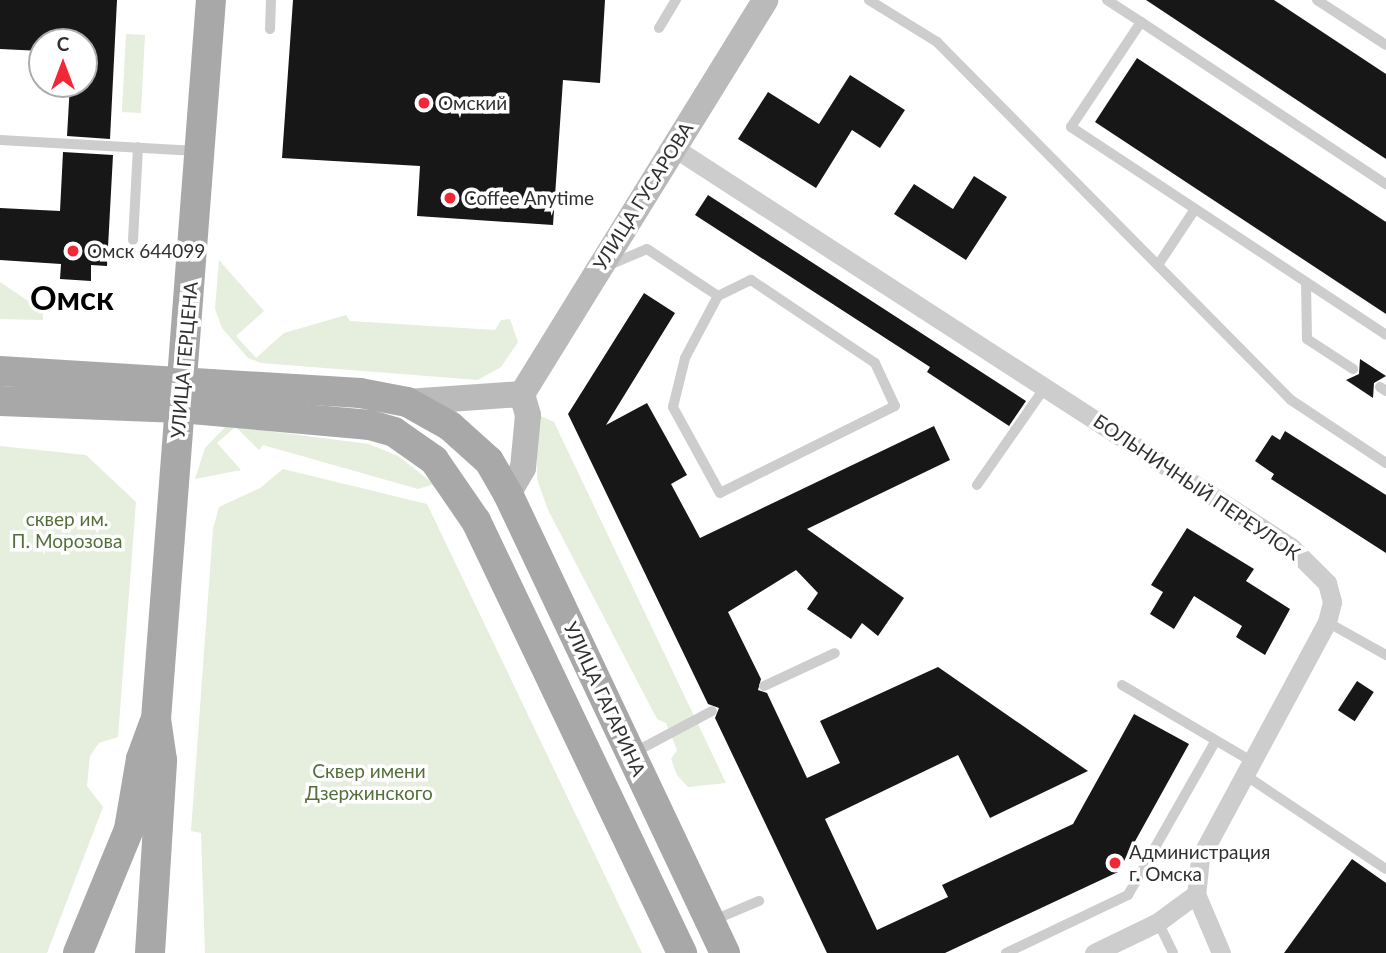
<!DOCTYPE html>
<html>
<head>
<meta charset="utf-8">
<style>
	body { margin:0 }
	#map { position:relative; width:1386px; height:953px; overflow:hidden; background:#fff; font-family:Lato,sans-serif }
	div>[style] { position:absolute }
	.green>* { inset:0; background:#e6eedd; transform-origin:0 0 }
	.building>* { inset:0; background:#171717; transform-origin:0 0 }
	.service>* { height:10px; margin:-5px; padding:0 5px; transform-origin:5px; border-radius:5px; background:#cdcdcd }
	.minor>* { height:19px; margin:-9.5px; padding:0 9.5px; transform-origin:9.5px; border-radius:9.5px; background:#cdcdcd }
	.secondary>* { height:26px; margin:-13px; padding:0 13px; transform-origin:13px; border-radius:13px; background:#bababa }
	.primary>* { height:30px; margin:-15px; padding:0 15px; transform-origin:15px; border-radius:15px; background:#a8a8a8 }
	.dots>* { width:19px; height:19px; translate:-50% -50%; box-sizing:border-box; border:4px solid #fff; border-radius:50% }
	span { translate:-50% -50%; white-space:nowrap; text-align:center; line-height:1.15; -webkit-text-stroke:7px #fff; paint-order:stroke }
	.poi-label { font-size:19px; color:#303030 }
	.left { translate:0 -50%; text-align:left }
	.street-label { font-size:19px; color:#303030 }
	.park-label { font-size:19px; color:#536f39 }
	.town-label { font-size:33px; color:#000; font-weight:700 }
	.north { position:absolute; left:28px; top:28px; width:70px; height:70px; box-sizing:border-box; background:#fff; border:2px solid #acacac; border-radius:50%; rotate:0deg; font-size:19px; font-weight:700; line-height:28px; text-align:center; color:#303030 }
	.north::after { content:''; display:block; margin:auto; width:24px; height:32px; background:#f12736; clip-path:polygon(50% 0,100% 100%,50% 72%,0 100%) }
</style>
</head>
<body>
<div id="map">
	<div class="green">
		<div style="left:126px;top:34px;width:19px;height:78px;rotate:3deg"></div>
		<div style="clip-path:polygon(219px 260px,264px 311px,236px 336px,256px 358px,284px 333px,346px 315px,350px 321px,495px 330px,501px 320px,510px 319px,518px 342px,501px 367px,478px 380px,261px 363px,248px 358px,222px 328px,215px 309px)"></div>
		<div style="clip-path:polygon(0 282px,43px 311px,43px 320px,0 319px)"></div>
		<div style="clip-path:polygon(536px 414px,554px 422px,726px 783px,688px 787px,677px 775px,671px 759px,677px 750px,666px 723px,657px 719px,548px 510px,537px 479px)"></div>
		<div style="clip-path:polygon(227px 425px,235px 427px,217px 443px,241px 470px,195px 479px,205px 448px)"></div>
		<div style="clip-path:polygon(236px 427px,369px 444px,398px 456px,434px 484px,418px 489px,263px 445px,259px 450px)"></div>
		<div style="clip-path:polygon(0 446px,86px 455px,136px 502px,118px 737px,99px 743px,90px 756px,87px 786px,103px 807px,47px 953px,0 953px)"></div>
		<div style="clip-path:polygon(283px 469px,427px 504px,642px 953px,205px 953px,201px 833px,191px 831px,213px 529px,219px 507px,260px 488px)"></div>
	</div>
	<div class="building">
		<div style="clip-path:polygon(0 0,117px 0,110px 139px,67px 136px,70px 84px,84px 84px,84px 42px,42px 42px,42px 51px,0 49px)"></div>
		<div style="clip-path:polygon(293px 0,605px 0,600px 83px,563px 80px,553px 225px,417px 216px,420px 166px,282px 158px)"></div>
		<div style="clip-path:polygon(1146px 0,1274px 0,1386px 74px,1386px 159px)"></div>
		<div style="clip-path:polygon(1137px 58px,1386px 222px,1386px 314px,1095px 122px)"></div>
		<div style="clip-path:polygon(850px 75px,905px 110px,880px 148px,852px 130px,816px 188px,738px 139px,768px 92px,819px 124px)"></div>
		<div style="clip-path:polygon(63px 152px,113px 155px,107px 266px,91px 265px,91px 281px,60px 279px,61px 264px,0 260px,0 208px,60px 211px)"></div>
		<div style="clip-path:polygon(974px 176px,1007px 197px,966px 260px,894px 214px,914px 184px,953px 209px)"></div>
		<div style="clip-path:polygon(708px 195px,1026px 401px,1009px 426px,927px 372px,930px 367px,695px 215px)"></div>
		<div style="clip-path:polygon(644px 293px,675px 313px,606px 425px,647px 403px,687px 475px,671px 484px,700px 538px,934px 426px,950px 460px,807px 529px,904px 598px,878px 636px,862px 623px,851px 639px,807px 609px,818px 593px,796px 570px,728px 612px,761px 679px,758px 690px,767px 693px,807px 778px,840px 763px,820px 721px,938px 667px,1088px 771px,990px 818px,958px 755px,825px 819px,877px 930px,948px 897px,942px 885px,1073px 824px,1134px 714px,1189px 744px,1118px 872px,945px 953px,827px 953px,715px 718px,719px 708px,708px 704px,568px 414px)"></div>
		<div style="clip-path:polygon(1360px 359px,1386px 376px,1374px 383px,1373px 398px,1346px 380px,1359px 374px)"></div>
		<div style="clip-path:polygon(1285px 431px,1386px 495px,1386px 553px,1271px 479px,1274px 474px,1255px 461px,1272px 435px,1280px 440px)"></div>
		<div style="clip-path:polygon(1187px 528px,1254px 569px,1246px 581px,1290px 609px,1265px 655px,1236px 637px,1242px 626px,1194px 596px,1174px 629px,1150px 614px,1163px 592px,1151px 585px)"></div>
		<div style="left:1357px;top:681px;width:20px;height:35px;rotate:33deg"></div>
		<div style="clip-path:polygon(1352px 859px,1386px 883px,1386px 953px,1284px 953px)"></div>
	</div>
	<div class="service">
		<div style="left:869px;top:0;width:80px;rotate:31.7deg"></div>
		<div style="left:937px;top:42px;width:503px;rotate:45.32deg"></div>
		<div style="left:1291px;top:400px;width:114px;rotate:33.6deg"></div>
		<div style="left:1107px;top:0;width:40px;rotate:32.9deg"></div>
		<div style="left:1141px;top:22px;width:126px;rotate:123.7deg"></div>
		<div style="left:1071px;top:127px;width:377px;rotate:33.4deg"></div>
		<div style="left:1317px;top:0;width:82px;rotate:33.1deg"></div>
		<div style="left:1141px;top:22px;width:294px;rotate:33.5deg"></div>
		<div style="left:659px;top:28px;width:33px;rotate:-59deg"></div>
		<div style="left:270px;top:29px;width:29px;rotate:-88deg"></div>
		<div style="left:0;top:140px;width:197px;rotate:3.2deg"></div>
		<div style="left:133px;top:240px;width:93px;rotate:-86.9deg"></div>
		<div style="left:1158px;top:265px;width:67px;rotate:-56.5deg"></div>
		<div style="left:607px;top:266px;width:43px;rotate:-23deg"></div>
		<div style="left:647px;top:249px;width:85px;rotate:33.5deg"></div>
		<div style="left:718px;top:296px;width:37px;rotate:-26deg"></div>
		<div style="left:751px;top:280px;width:149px;rotate:33.8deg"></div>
		<div style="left:875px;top:363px;width:47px;rotate:65.1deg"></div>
		<div style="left:895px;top:406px;width:195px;rotate:153.6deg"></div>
		<div style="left:720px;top:493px;width:98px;rotate:-118.7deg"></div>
		<div style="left:673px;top:407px;width:50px;rotate:-76.2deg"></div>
		<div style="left:685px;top:358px;width:70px;rotate:-62deg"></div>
		<div style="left:1306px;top:282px;width:57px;rotate:89deg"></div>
		<div style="left:1307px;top:339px;width:55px;rotate:33.1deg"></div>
		<div style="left:1380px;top:387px;width:7px;rotate:34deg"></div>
		<div style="left:977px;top:485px;width:119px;rotate:-55.2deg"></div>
		<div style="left:1327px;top:622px;width:68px;rotate:29.2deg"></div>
		<div style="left:1122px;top:685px;width:150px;rotate:30.5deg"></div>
		<div style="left:764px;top:686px;width:78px;rotate:-24.9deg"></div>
		<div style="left:635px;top:752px;width:87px;rotate:-28deg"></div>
		<div style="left:1245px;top:775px;width:169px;rotate:33.7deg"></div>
		<div style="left:714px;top:920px;width:49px;rotate:-22.9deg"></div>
		<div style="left:1158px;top:922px;width:34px;rotate:64deg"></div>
		<div style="left:1006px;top:953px;width:135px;rotate:-25.4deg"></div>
		<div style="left:1128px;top:895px;width:176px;rotate:-60.4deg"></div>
	</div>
	<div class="minor">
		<div style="left:673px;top:147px;width:736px;rotate:32.91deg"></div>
		<div style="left:1291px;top:547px;width:51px;rotate:45deg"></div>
		<div style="left:1327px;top:583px;width:20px;rotate:75deg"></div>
		<div style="left:1332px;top:602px;width:21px;rotate:104deg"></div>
		<div style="left:1327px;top:622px;width:268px;rotate:118.3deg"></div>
		<div style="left:1200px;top:858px;width:36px;rotate:96deg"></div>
		<div style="left:1196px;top:894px;width:64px;rotate:67deg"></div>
		<div style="left:1094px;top:953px;width:71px;rotate:-25.8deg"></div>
		<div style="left:1158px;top:922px;width:47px;rotate:-36.4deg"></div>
	</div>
	<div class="secondary">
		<div style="left:522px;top:394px;width:463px;rotate:-58.3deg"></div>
		<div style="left:407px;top:402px;width:115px;rotate:-4deg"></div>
		<div style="left:508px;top:494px;width:30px;rotate:-60deg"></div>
		<div style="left:523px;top:468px;width:53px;rotate:-84.6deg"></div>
		<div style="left:528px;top:415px;width:22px;rotate:-106deg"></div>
	</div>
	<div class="primary">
		<div style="left:0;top:371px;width:361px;rotate:3.5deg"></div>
		<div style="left:360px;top:393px;width:48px;rotate:10.8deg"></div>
		<div style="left:407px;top:402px;width:49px;rotate:29.2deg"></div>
		<div style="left:450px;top:426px;width:52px;rotate:41.9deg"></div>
		<div style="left:489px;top:461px;width:38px;rotate:60deg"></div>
		<div style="left:508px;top:494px;width:508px;rotate:64.7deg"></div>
		<div style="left:0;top:401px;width:180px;rotate:2.2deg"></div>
		<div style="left:180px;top:408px;width:191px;rotate:5.1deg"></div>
		<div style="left:370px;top:425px;width:25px;rotate:16deg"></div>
		<div style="left:394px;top:432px;width:49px;rotate:35deg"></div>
		<div style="left:434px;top:460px;width:74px;rotate:55.5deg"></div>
		<div style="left:476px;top:521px;width:479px;rotate:64.5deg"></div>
		<div style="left:78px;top:953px;width:134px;rotate:-67.6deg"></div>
		<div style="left:129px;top:829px;width:71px;rotate:-80.3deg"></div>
		<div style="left:141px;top:759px;width:38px;rotate:-70deg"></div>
		<div style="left:150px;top:953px;width:193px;rotate:-86.4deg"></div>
		<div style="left:162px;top:760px;width:41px;rotate:-98.3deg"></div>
		<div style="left:156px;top:719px;width:721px;rotate:-85.63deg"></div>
	</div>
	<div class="dots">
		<div style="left:424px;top:103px;background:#f12736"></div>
		<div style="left:450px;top:198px;background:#f12736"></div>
		<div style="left:73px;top:251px;background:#f12736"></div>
		<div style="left:1115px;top:863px;background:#f12736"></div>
	</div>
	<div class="poi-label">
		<span class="left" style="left:438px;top:103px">Омский</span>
		<span class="left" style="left:464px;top:198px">Coffee Anytime</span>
		<span class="left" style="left:87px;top:251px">Омск 644099</span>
		<span class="left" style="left:1129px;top:863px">Администрация<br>г. Омска</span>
	</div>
	<div class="street-label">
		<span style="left:643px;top:196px;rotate:-58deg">УЛИЦА ГУСАРОВА</span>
		<span style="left:184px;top:360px;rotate:-85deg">УЛИЦА ГЕРЦЕНА</span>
		<span style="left:1197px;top:487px;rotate:34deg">БОЛЬНИЧНЫЙ ПЕРЕУЛОК</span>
		<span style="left:605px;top:699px;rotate:65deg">УЛИЦА ГАГАРИНА</span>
	</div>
	<div class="park-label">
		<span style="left:67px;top:530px">сквер им.<br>П. Морозова</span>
		<span style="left:369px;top:782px">Сквер имени<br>Дзержинского</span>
	</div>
	<div class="town-label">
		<span style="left:72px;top:298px">Омск</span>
	</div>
	<div class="north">С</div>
</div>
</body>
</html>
